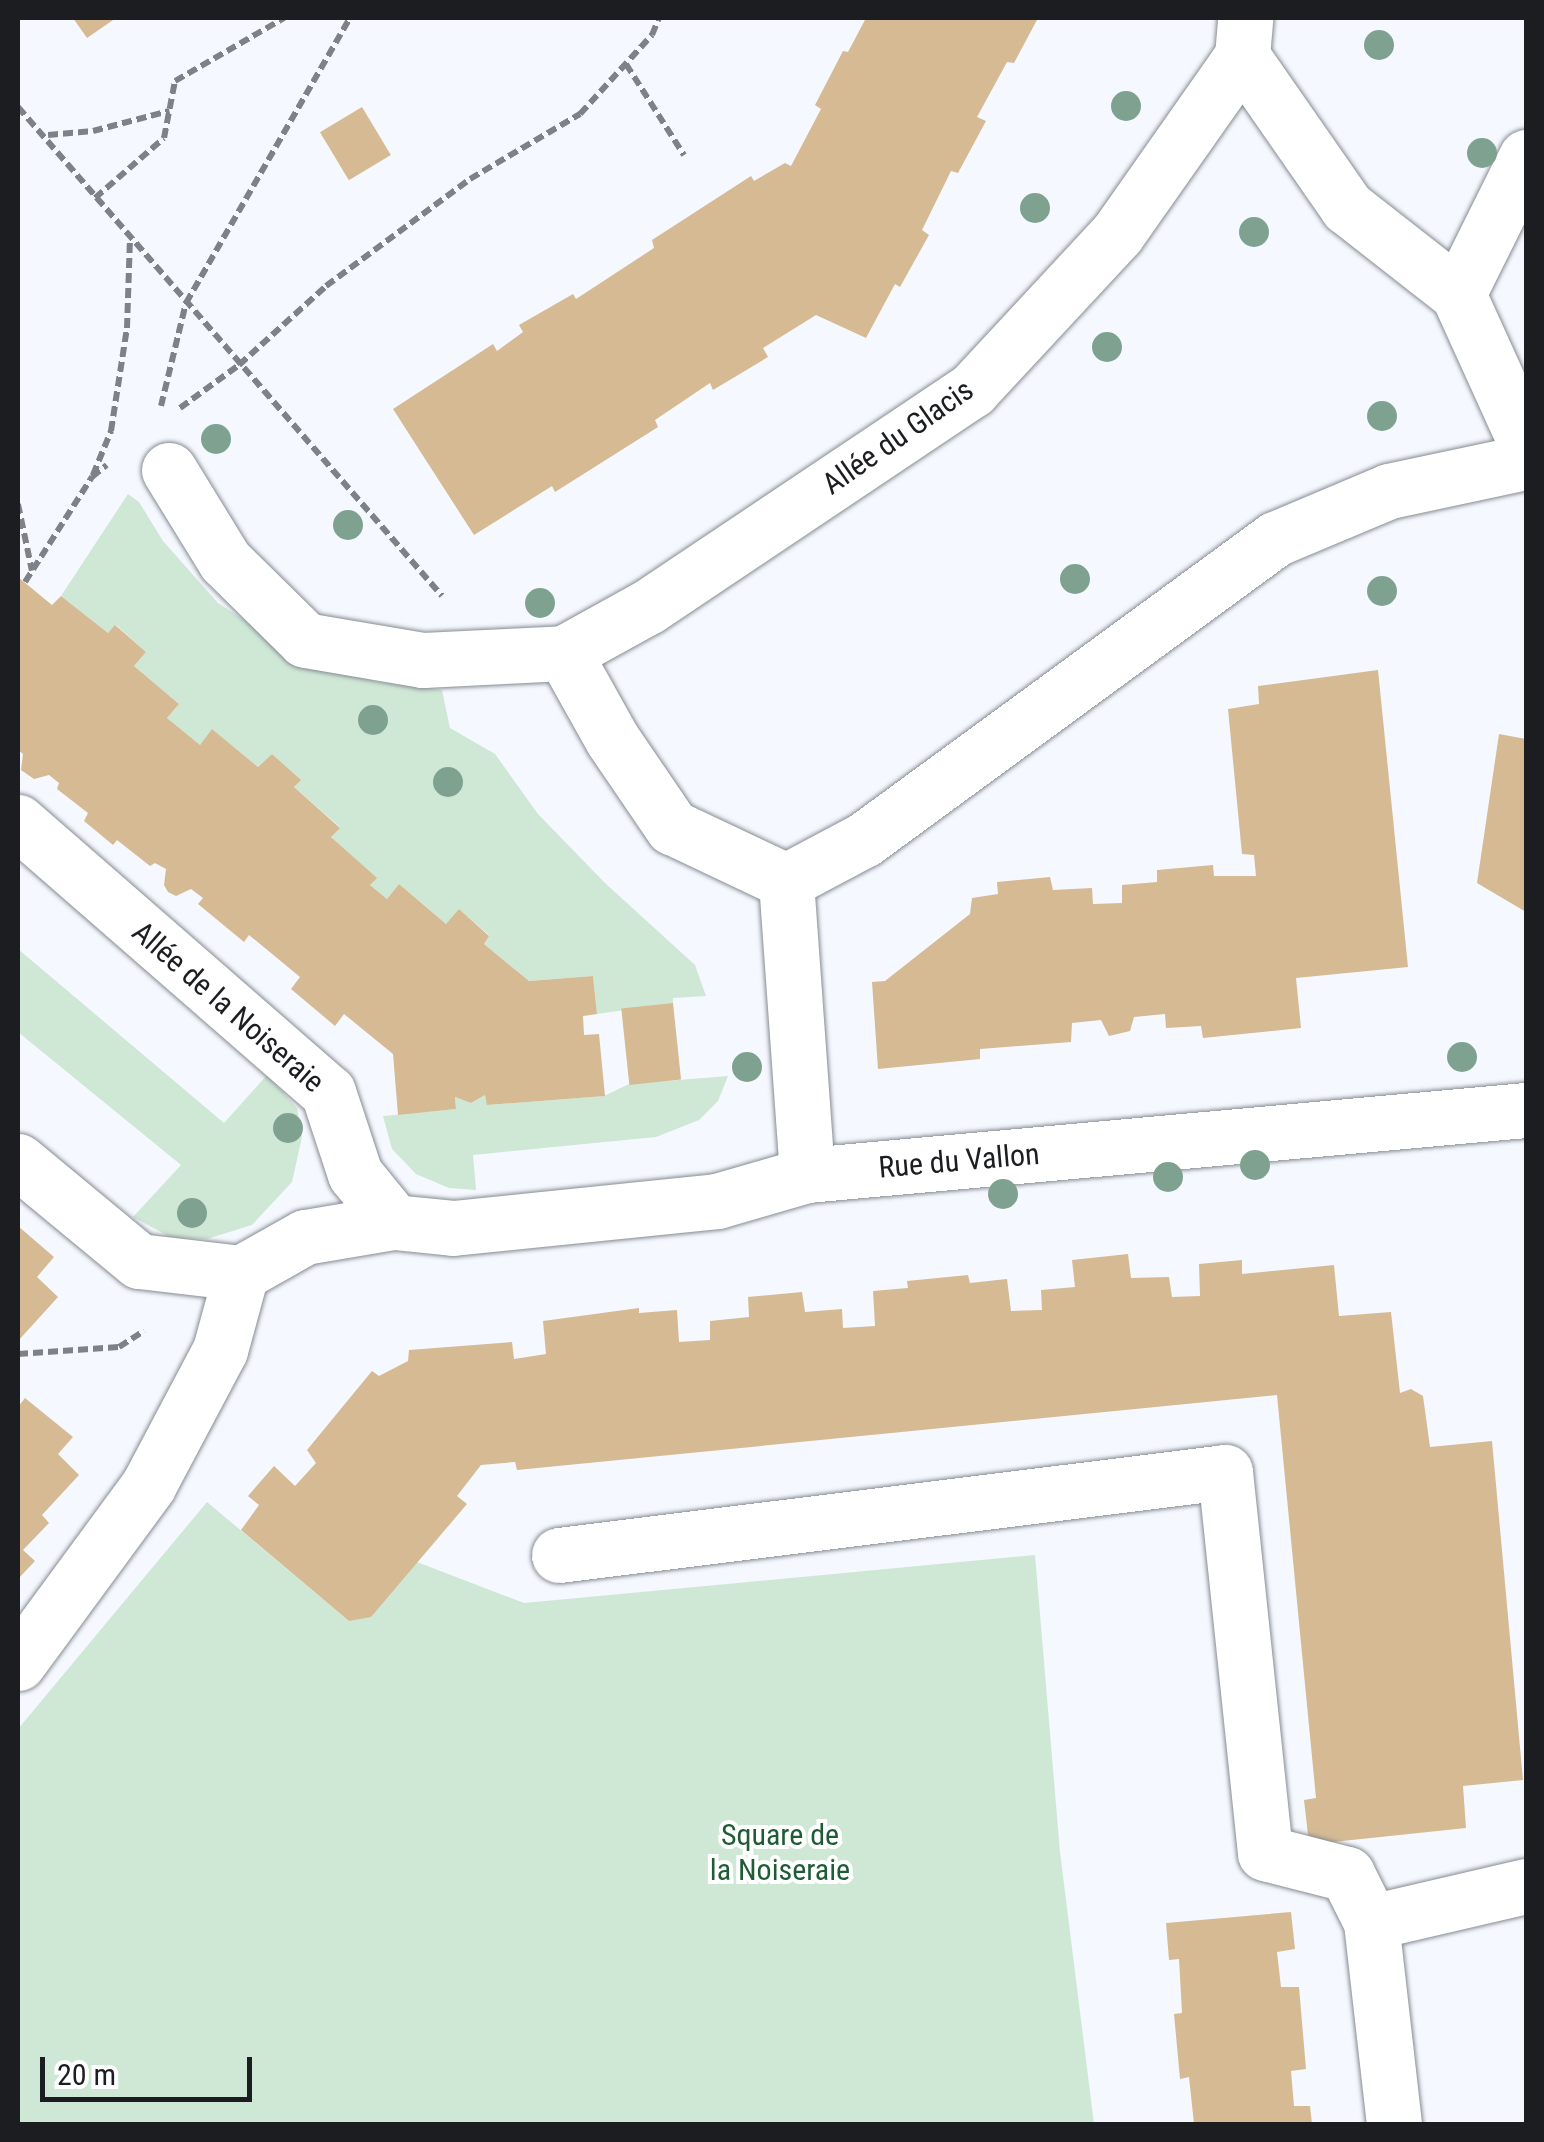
<!DOCTYPE html>
<html>
<head>
<meta charset="utf-8">
<style>
	body { margin:0 }
	#map { position:relative; width:1544px; height:2142px; overflow:hidden; background:#f5f8fe; font-family:"Roboto Condensed",sans-serif }
	div>[style] { position:absolute }
	.green>* { inset:0; background:#cfe8d5 }
	.building>* { inset:0; background:#d5ba94; transform-origin:0 0 }
	.path>* { height:6px; margin-top:-3px; transform-origin:0; background:repeating-linear-gradient(90deg,#7e8185 0 10px,transparent 0 15px) }
	.roads { filter:drop-shadow(0 0 2px #868b93) drop-shadow(0 0 2px #868b93) }
	.minor>* { height:55px; margin:-27.5px; padding:0 27.5px; transform-origin:27.5px; border-radius:27.5px; background:#fff }
	.trees>* { width:30px; height:30px; margin:-15px; border-radius:50%; background:#7fa290 }
	span { translate:-50% -50%; white-space:nowrap; text-align:center; line-height:1.15; -webkit-text-stroke:8px #fff; paint-order:stroke }
	.street-label { font-size:30px; color:#1b1d20 }
	.park-label { font-size:30px; color:#1f5c36 }
	.frame { position:absolute; inset:0; border:20px solid #1b1d20; pointer-events:none }
	.scale { position:absolute; left:40px; top:2057px; width:212px; height:45px; box-sizing:border-box; border:5px solid #1b1d20; border-top:0; padding-left:12px; font-size:30px; line-height:35px; white-space:nowrap; color:#1b1d20; -webkit-text-stroke:8px #fff; paint-order:stroke }
</style>
</head>
<body>
<div id="map">
	<div class="green">
		<div style="clip-path:polygon(128px 494px,139px 502px,163px 541px,218px 603px,295px 653px,376px 682px,442px 690px,450px 728px,495px 754px,538px 814px,605px 883px,695px 965px,706px 996px,673px 998px,673px 1003px,597px 1014px,593px 976px,529px 981px,484px 944px,489px 935px,460px 910px,446px 924px,399px 884px,387px 899px,370px 885px,376px 878px,331px 837px,340px 827px,294px 787px,300px 780px,272px 754px,258px 767px,213px 730px,200px 745px,167px 718px,179px 704px,134px 666px,146px 652px,116px 625px,108px 633px,61px 596px)"></div>
		<div style="clip-path:polygon(18px 949px,224px 1123px,267px 1075px,297px 1108px,302px 1137px,292px 1182px,252px 1225px,207px 1239px,170px 1237px,133px 1217px,181px 1165px,18px 1032px)"></div>
		<div style="clip-path:polygon(728px 1076px,718px 1101px,699px 1120px,656px 1137px,473px 1155px,476px 1190px,449px 1188px,416px 1174px,392px 1149px,383px 1116px,456px 1109px,455px 1097px,471px 1103px,485px 1095px,488px 1105px,604px 1096px,629px 1084px)"></div>
		<div style="clip-path:polygon(207px 1502px,349px 1621px,417px 1562px,524px 1603px,1035px 1555px,1060px 1852px,1094px 2124px,18px 2124px,18px 1729px)"></div>
	</div>
	<div class="building">
		<div style="clip-path:polygon(73px 18px,116px 18px,87px 38px)"></div>
		<div style="clip-path:polygon(866px 18px,1038px 18px,1014px 63px,1007px 62px,977px 117px,986px 121px,958px 173px,951px 171px,922px 230px,929px 235px,900px 287px,895px 284px,866px 338px,816px 315px,763px 348px,768px 357px,713px 390px,710px 383px,655px 420px,658px 427px,555px 492px,552px 486px,474px 535px,393px 409px,493px 344px,497px 351px,523px 332px,519px 325px,573px 294px,576px 299px,654px 248px,652px 240px,751px 176px,754px 181px,785px 163px,791px 166px,821px 109px,815px 105px,843px 51px,848px 52px)"></div>
		<div style="left:362px;top:107px;width:56px;height:49px;rotate:59deg"></div>
		<div style="clip-path:polygon(18px 577px,52px 605px,61px 596px,108px 633px,115px 625px,146px 652px,134px 666px,179px 704px,167px 718px,200px 745px,212px 729px,258px 767px,272px 754px,301px 780px,294px 787px,340px 828px,331px 837px,377px 878px,370px 885px,387px 899px,399px 884px,446px 924px,459px 909px,489px 936px,484px 944px,529px 981px,593px 976px,597px 1014px,583px 1016px,584px 1035px,599px 1034px,605px 1096px,487px 1105px,485px 1095px,471px 1103px,455px 1097px,456px 1109px,398px 1115px,393px 1054px,344px 1014px,335px 1026px,291px 989px,300px 977px,249px 935px,244px 942px,198px 904px,203px 898px,191px 889px,176px 896px,168px 892px,164px 885px,166px 869px,155px 863px,150px 866px,117px 840px,113px 845px,84px 821px,88px 813px,57px 789px,59px 783px,49px 775px,34px 779px,21px 770px,23px 754px,18px 750px)"></div>
		<div style="clip-path:polygon(1378px 670px,1408px 967px,1296px 978px,1301px 1028px,1203px 1038px,1201px 1026px,1166px 1028px,1165px 1014px,1134px 1017px,1130px 1031px,1109px 1036px,1101px 1020px,1072px 1023px,1071px 1042px,980px 1049px,980px 1059px,878px 1069px,872px 982px,885px 981px,970px 914px,972px 898px,998px 894px,997px 882px,1050px 877px,1053px 890px,1092px 888px,1093px 904px,1122px 903px,1122px 885px,1157px 882px,1157px 870px,1213px 865px,1214px 876px,1256px 876px,1254px 855px,1242px 854px,1228px 709px,1259px 704px,1258px 686px)"></div>
		<div style="clip-path:polygon(1499px 734px,1526px 739px,1526px 912px,1477px 883px)"></div>
		<div style="left:673px;top:1003px;width:77px;height:52px;rotate:84deg"></div>
		<div style="clip-path:polygon(18px 1226px,54px 1257px,37px 1277px,58px 1297px,18px 1341px)"></div>
		<div style="clip-path:polygon(1128px 1254px,1131px 1278px,1169px 1277px,1172px 1297px,1200px 1296px,1199px 1264px,1242px 1260px,1242px 1274px,1334px 1265px,1339px 1316px,1391px 1312px,1400px 1393px,1411px 1389px,1423px 1396px,1430px 1447px,1492px 1441px,1523px 1780px,1463px 1786px,1466px 1828px,1323px 1843px,1308px 1835px,1304px 1800px,1316px 1798px,1277px 1395px,517px 1470px,515px 1462px,481px 1465px,457px 1496px,467px 1504px,371px 1617px,349px 1621px,241px 1530px,259px 1505px,248px 1496px,274px 1466px,295px 1486px,316px 1463px,307px 1450px,372px 1371px,379px 1376px,408px 1361px,409px 1350px,512px 1342px,514px 1359px,546px 1354px,543px 1321px,639px 1308px,639px 1313px,677px 1310px,679px 1342px,710px 1340px,710px 1321px,749px 1317px,748px 1297px,802px 1292px,805px 1312px,842px 1309px,843px 1328px,875px 1326px,873px 1291px,908px 1288px,907px 1281px,968px 1275px,970px 1283px,1007px 1279px,1011px 1311px,1042px 1310px,1041px 1290px,1075px 1287px,1072px 1260px)"></div>
		<div style="clip-path:polygon(25px 1398px,73px 1437px,58px 1454px,79px 1475px,42px 1515px,49px 1523px,23px 1550px,35px 1561px,18px 1579px,18px 1407px)"></div>
		<div style="clip-path:polygon(1291px 1912px,1295px 1949px,1277px 1952px,1281px 1987px,1299px 1987px,1306px 2069px,1291px 2071px,1294px 2106px,1310px 2106px,1312px 2124px,1194px 2124px,1189px 2077px,1180px 2079px,1174px 2014px,1182px 2013px,1179px 1959px,1169px 1960px,1166px 1923px)"></div>
	</div>
	<div class="path">
		<div style="left:626px;top:64px;width:108px;rotate:57.5deg"></div>
		<div style="left:18px;top:107px;width:647px;rotate:49.07deg"></div>
		<div style="left:48px;top:135px;width:45px;rotate:-5.1deg"></div>
		<div style="left:93px;top:131px;width:79px;rotate:-14.7deg"></div>
		<div style="left:95px;top:198px;width:91px;rotate:-41deg"></div>
		<div style="left:164px;top:138px;width:58px;rotate:-79.1deg"></div>
		<div style="left:175px;top:81px;width:126px;rotate:-30deg"></div>
		<div style="left:161px;top:406px;width:106px;rotate:-76.4deg"></div>
		<div style="left:186px;top:303px;width:329px;rotate:-60.1deg"></div>
		<div style="left:180px;top:408px;width:73px;rotate:-36.1deg"></div>
		<div style="left:239px;top:365px;width:118px;rotate:-42.2deg"></div>
		<div style="left:326px;top:286px;width:179px;rotate:-36.6deg"></div>
		<div style="left:470px;top:179px;width:128px;rotate:-30.6deg"></div>
		<div style="left:580px;top:114px;width:107px;rotate:-47.7deg"></div>
		<div style="left:652px;top:35px;width:18px;rotate:-68deg"></div>
		<div style="left:93px;top:475px;width:48px;rotate:-67.8deg"></div>
		<div style="left:111px;top:431px;width:104px;rotate:-81.2deg"></div>
		<div style="left:127px;top:328px;width:90px;rotate:-88.1deg"></div>
		<div style="left:18px;top:504px;width:68px;rotate:78.2deg"></div>
		<div style="left:25px;top:582px;width:125px;rotate:-57.5deg"></div>
		<div style="left:92px;top:477px;width:19px;rotate:-39deg"></div>
		<div style="left:18px;top:1354px;width:101px;rotate:-4deg"></div>
		<div style="left:119px;top:1347px;width:30px;rotate:-33deg"></div>
	</div>
	<div class="roads">
		<div class="minor">
			<div style="left:1242px;top:56px;width:184px;rotate:55.2deg"></div>
			<div style="left:1347px;top:207px;width:141px;rotate:38.1deg"></div>
			<div style="left:1458px;top:294px;width:165px;rotate:65.6deg"></div>
			<div style="left:1458px;top:294px;width:153px;rotate:-63.6deg"></div>
			<div style="left:169px;top:470px;width:107px;rotate:58.4deg"></div>
			<div style="left:225px;top:561px;width:112px;rotate:44.6deg"></div>
			<div style="left:305px;top:640px;width:120px;rotate:9.6deg"></div>
			<div style="left:423px;top:660px;width:141px;rotate:-2.8deg"></div>
			<div style="left:564px;top:653px;width:97px;rotate:-28.9deg"></div>
			<div style="left:649px;top:606px;width:389px;rotate:-33.8deg"></div>
			<div style="left:972px;top:390px;width:213px;rotate:-47.1deg"></div>
			<div style="left:1117px;top:234px;width:218px;rotate:-54.9deg"></div>
			<div style="left:1242px;top:56px;width:38px;rotate:-85deg"></div>
			<div style="left:564px;top:653px;width:98px;rotate:60.8deg"></div>
			<div style="left:612px;top:739px;width:107px;rotate:55.7deg"></div>
			<div style="left:672px;top:827px;width:126px;rotate:25.3deg"></div>
			<div style="left:18px;top:822px;width:411px;rotate:41.1deg"></div>
			<div style="left:328px;top:1092px;width:86px;rotate:71.8deg"></div>
			<div style="left:355px;top:1174px;width:62px;rotate:50.9deg"></div>
			<div style="left:786px;top:881px;width:89px;rotate:-28deg"></div>
			<div style="left:865px;top:839px;width:508px;rotate:-36.19deg"></div>
			<div style="left:1275px;top:539px;width:124px;rotate:-22.8deg"></div>
			<div style="left:1389px;top:491px;width:140px;rotate:-12deg"></div>
			<div style="left:786px;top:881px;width:295px;rotate:85.9deg"></div>
			<div style="left:18px;top:1161px;width:157px;rotate:39.6deg"></div>
			<div style="left:139px;top:1261px;width:103px;rotate:6.7deg"></div>
			<div style="left:241px;top:1273px;width:73px;rotate:-29.4deg"></div>
			<div style="left:305px;top:1237px;width:90px;rotate:-9.6deg"></div>
			<div style="left:394px;top:1222px;width:59px;rotate:5.8deg"></div>
			<div style="left:453px;top:1228px;width:265px;rotate:-5.8deg"></div>
			<div style="left:717px;top:1201px;width:94px;rotate:-16.1deg"></div>
			<div style="left:807px;top:1175px;width:722px;rotate:-5.17deg"></div>
			<div style="left:559px;top:1555px;width:671px;rotate:-7.1deg"></div>
			<div style="left:1225px;top:1472px;width:383px;rotate:84deg"></div>
			<div style="left:1265px;top:1853px;width:85px;rotate:14.4deg"></div>
			<div style="left:1347px;top:1874px;width:54px;rotate:63.4deg"></div>
			<div style="left:18px;top:1663px;width:220px;rotate:-53.7deg"></div>
			<div style="left:148px;top:1486px;width:154px;rotate:-62.1deg"></div>
			<div style="left:220px;top:1350px;width:80px;rotate:-74.7deg"></div>
			<div style="left:1394px;top:2124px;width:203px;rotate:-96.5deg"></div>
			<div style="left:1371px;top:1922px;width:159px;rotate:-13.1deg"></div>
		</div>
	</div>
	<div class="trees">
		<div style="left:1379px;top:45px"></div>
		<div style="left:1126px;top:106px"></div>
		<div style="left:1482px;top:153px"></div>
		<div style="left:1035px;top:208px"></div>
		<div style="left:1254px;top:232px"></div>
		<div style="left:1107px;top:347px"></div>
		<div style="left:1382px;top:416px"></div>
		<div style="left:216px;top:439px"></div>
		<div style="left:348px;top:525px"></div>
		<div style="left:1075px;top:579px"></div>
		<div style="left:1382px;top:591px"></div>
		<div style="left:540px;top:603px"></div>
		<div style="left:373px;top:720px"></div>
		<div style="left:448px;top:782px"></div>
		<div style="left:1462px;top:1057px"></div>
		<div style="left:747px;top:1067px"></div>
		<div style="left:288px;top:1128px"></div>
		<div style="left:1255px;top:1165px"></div>
		<div style="left:1168px;top:1177px"></div>
		<div style="left:1003px;top:1194px"></div>
		<div style="left:192px;top:1213px"></div>
	</div>
	<div class="street-label">
		<span style="left:898px;top:437px;rotate:-35deg">Allée du Glacis</span>
		<span style="left:228px;top:1007px;rotate:41deg">Allée de la Noiseraie</span>
		<span style="left:959px;top:1161px;rotate:-5deg">Rue du Vallon</span>
	</div>
	<div class="park-label">
		<span style="left:780px;top:1852px">Square de<br>la Noiseraie</span>
	</div>
	<div class="frame"></div>
	<div class="scale">20 m</div>
</div>
</body>
</html>
